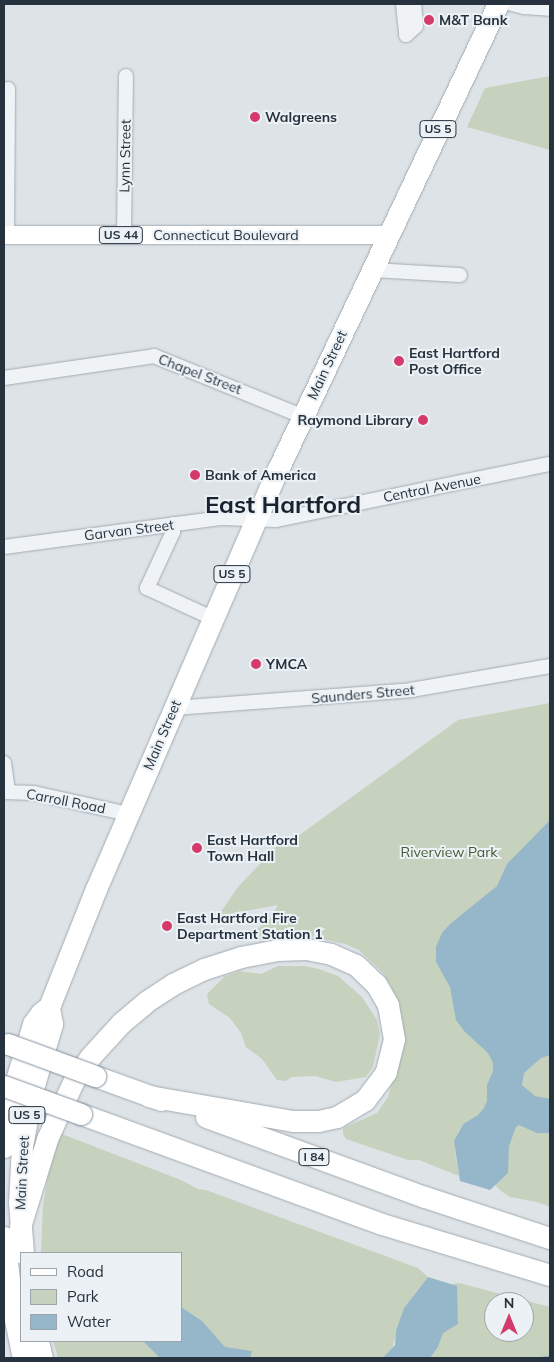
<!DOCTYPE html>
<html>
<head>
<meta charset="utf-8">
<style>
	body { margin:0 }
	#map { position:relative; width:554px; height:1362px; overflow:hidden; background:#dde3e7; font-family:Mulish,sans-serif }
	div>[style] { position:absolute }
	.green>* { inset:0; background:#c6d2bd }
	.water>* { inset:0; background:#96b7ca }
	.stream>* { height:3px; margin:-1.5px; padding:0 1.5px; transform-origin:1.5px; border-radius:1.5px; background:#96b7ca }
	.roads { filter:drop-shadow(0 0 1px #a2abb1) drop-shadow(0 0 1px #a2abb1) }
	.minor>* { height:14px; margin:-7px; padding:0 7px; transform-origin:7px; border-radius:7px; background:#eff3f6 }
	.major>* { height:18px; margin:-9px; padding:0 9px; transform-origin:9px; border-radius:9px; background:#fff }
	.highway>* { height:21px; margin:-10.5px; padding:0 10.5px; transform-origin:10.5px; border-radius:10.5px; background:#fff }
	.bridges { filter:drop-shadow(0 0 1px #83929f) drop-shadow(0 0 1px #83929f) }
	.highway-bridge>* { height:21px; margin:-10.5px; padding:0 10.5px; transform-origin:10.5px; border-radius:10.5px; background:#fff }
	.dots>* { width:14px; height:14px; translate:-50% -50%; box-sizing:border-box; border:2px solid #ecf1f5; border-radius:50% }
	span { translate:-50% -50%; white-space:nowrap; text-align:center; line-height:1.15; -webkit-text-stroke:4px #ecf1f5; paint-order:stroke }
	.shield-label span { padding:1px 4px; background:#ecf1f5; border:1px solid; border-radius:4px; -webkit-text-stroke-width:0 }
	.shield-label { font-size:12px; color:#26333e; font-weight:700 }
	.poi-label { font-size:14px; color:#26333e; font-weight:700 }
	.left { translate:0 -50%; text-align:left }
	.right { translate:-100% -50%; text-align:right }
	.street-label { font-size:14px; color:#26333e }
	.park-label { font-size:14px; color:#405b32 }
	.town-label { font-size:24px; color:#18232f; font-weight:700 }
	.frame { position:absolute; inset:0; border:5px solid #26333e; pointer-events:none }
	.legend { position:absolute; left:20px; top:1252px; width:162px; height:90px; box-sizing:border-box; background:#ecf1f5; border:1px solid #9da5ac; margin:0; padding:6px 9px; list-style:none; font-size:15px; color:#26333e }
	.legend li { display:flex; align-items:center; gap:10px; height:25px }
	.legend b { width:25px; border:1px solid #9da5ac }
	.north { position:absolute; left:484px; top:1292px; width:50px; height:50px; box-sizing:border-box; background:#ecf1f5; border:1px solid #9da5ac; border-radius:50%; rotate:0deg; font-size:14px; font-weight:700; line-height:20px; text-align:center; color:#26333e }
	.north::after { content:''; display:block; margin:auto; width:18px; height:22px; background:#d43a6a; clip-path:polygon(50% 0,100% 100%,50% 72%,0 100%) }
</style>
</head>
<body>
<div id="map">
	<div class="green">
		<div style="clip-path:polygon(550px 76px,550px 150px,467px 127px,485px 88px)"></div>
		<div style="clip-path:polygon(550px 703px,550px 1207px,537px 1202px,510px 1197px,501px 1191px,495px 1185px,508px 1173px,468px 1121px,463px 1124px,458px 1132px,455px 1151px,459px 1176px,419px 1160px,408px 1160px,346px 1139px,343px 1134px,343px 1128px,377px 1113px,388px 1097px,393px 1079px,395px 998px,391px 986px,382px 972px,359px 950px,345px 944px,304px 935px,256px 940px,254px 937px,257px 929px,269px 921px,278px 905px,218px 916px,238px 887px,279px 844px,283px 847px,458px 720px)"></div>
		<div style="clip-path:polygon(278px 966px,305px 966px,319px 969px,338px 976px,362px 997px,377px 1020px,380px 1034px,373px 1067px,366px 1077px,336px 1082px,315px 1076px,292px 1077px,285px 1081px,277px 1080px,262px 1059px,246px 1047px,241px 1033px,230px 1018px,209px 1004px,207px 994px,224px 977px,239px 971px,261px 974px)"></div>
		<div style="clip-path:polygon(62px 1134px,181px 1180px,198px 1189px,206px 1190px,418px 1268px,428px 1277px,404px 1308px,391px 1352px,383px 1358px,58px 1358px,53px 1341px,181px 1341px,181px 1253px,41px 1253px,43px 1205px,51px 1159px,59px 1135px)"></div>
		<div style="clip-path:polygon(evenodd,459px 1283px,550px 1307px,550px 1358px,430px 1358px,438px 1347px,457px 1287px,451px 1284px,459px 1283px,494px 1302px,524px 1302px,524px 1332px,494px 1332px,494px 1302px)"></div>
	</div>
	<div class="water">
		<div style="clip-path:polygon(550px 820px,550px 1055px,541px 1058px,524px 1073px,522px 1085px,535px 1096px,550px 1099px,550px 1133px,537px 1133px,519px 1125px,516px 1127px,509px 1146px,508px 1173px,490px 1190px,460px 1181px,454px 1141px,463px 1124px,478px 1115px,484px 1108px,487px 1101px,487px 1085px,493px 1071px,493px 1063px,488px 1053px,465px 1032px,456px 1020px,450px 987px,436px 962px,436px 947px,442px 933px,450px 924px,497px 886px,507px 864px)"></div>
		<div style="clip-path:polygon(428px 1277px,457px 1286px,458px 1324px,443px 1333px,438px 1347px,430px 1358px,383px 1358px,395px 1345px,396px 1331px,404px 1308px)"></div>
		<div style="clip-path:polygon(181px 1307px,202px 1321px,225px 1347px,252px 1351px,250px 1358px,160px 1358px,143px 1341px,181px 1341px)"></div>
	</div>
	<div class="stream">
		<div style="left:540px;top:1358px;width:10px;rotate:-11deg"></div>
	</div>
	<div class="roads">
		<div class="minor">
			<div style="left:403px;top:4px;width:31px;rotate:84deg"></div>
			<div style="left:512px;top:4px;width:12px;rotate:14deg"></div>
			<div style="left:524px;top:7px;width:26px;rotate:4deg"></div>
			<div style="left:406px;top:35px;width:13px;rotate:-42deg"></div>
			<div style="left:416px;top:26px;width:22px;rotate:-95deg"></div>
			<div style="left:7px;top:235px;width:146px;rotate:-89.6deg"></div>
			<div style="left:124px;top:235px;width:159px;rotate:-89.3deg"></div>
			<div style="left:372px;top:270px;width:88px;rotate:3.3deg"></div>
			<div style="left:4px;top:378px;width:152px;rotate:-8.3deg"></div>
			<div style="left:154px;top:356px;width:160px;rotate:22.1deg"></div>
			<div style="left:173px;top:524px;width:8px;rotate:90deg"></div>
			<div style="left:173px;top:532px;width:62px;rotate:114.9deg"></div>
			<div style="left:147px;top:588px;width:72px;rotate:24.8deg"></div>
			<div style="left:4px;top:547px;width:220px;rotate:-7.6deg"></div>
			<div style="left:222px;top:518px;width:54px;rotate:2.1deg"></div>
			<div style="left:276px;top:520px;width:280px;rotate:-11.6deg"></div>
			<div style="left:174px;top:708px;width:238px;rotate:-4.3deg"></div>
			<div style="left:411px;top:690px;width:141px;rotate:-9.8deg"></div>
			<div style="left:4px;top:763px;width:29px;rotate:82deg"></div>
			<div style="left:4px;top:792px;width:30px;rotate:2deg"></div>
			<div style="left:34px;top:793px;width:96px;rotate:12.6deg"></div>
		</div>
		<div class="major">
			<div style="left:4px;top:235px;width:384px"></div>
		</div>
		<div class="highway">
			<div style="left:95px;top:1076px;width:70px;rotate:20deg"></div>
			<div style="left:81px;top:1114px;width:320px;rotate:20.1deg"></div>
			<div style="left:382px;top:1224px;width:176px;rotate:16.9deg"></div>
			<div style="left:206px;top:1117px;width:233px;rotate:20.1deg"></div>
			<div style="left:425px;top:1197px;width:132px;rotate:18.2deg"></div>
			<div style="left:4px;top:1147px;width:65px;rotate:-80.2deg"></div>
			<div style="left:15px;top:1083px;width:62px;rotate:-73deg"></div>
			<div style="left:33px;top:1024px;width:14px;rotate:-54deg"></div>
			<div style="left:41px;top:1013px;width:10px;rotate:-37deg"></div>
			<div style="left:49px;top:1007px;width:127px;rotate:-68.3deg"></div>
			<div style="left:96px;top:889px;width:458px;rotate:-66.6deg"></div>
			<div style="left:278px;top:469px;width:514px;rotate:-64.68deg"></div>
			<div style="left:20px;top:1227px;width:92px;rotate:-72.9deg"></div>
			<div style="left:47px;top:1139px;width:65px;rotate:-65.4deg"></div>
			<div style="left:74px;top:1080px;width:28px;rotate:-55deg"></div>
			<div style="left:90px;top:1057px;width:46px;rotate:-47.6deg"></div>
			<div style="left:121px;top:1023px;width:34px;rotate:-40deg"></div>
			<div style="left:147px;top:1001px;width:31px;rotate:-33deg"></div>
			<div style="left:173px;top:984px;width:34px;rotate:-26deg"></div>
			<div style="left:204px;top:969px;width:39px;rotate:-18deg"></div>
			<div style="left:241px;top:957px;width:37px;rotate:-11deg"></div>
			<div style="left:277px;top:950px;width:29px;rotate:-2deg"></div>
			<div style="left:306px;top:949px;width:25px;rotate:11deg"></div>
			<div style="left:331px;top:954px;width:27px;rotate:24deg"></div>
			<div style="left:356px;top:965px;width:28px;rotate:44deg"></div>
			<div style="left:376px;top:984px;width:24px;rotate:60deg"></div>
			<div style="left:388px;top:1005px;width:35px;rotate:80deg"></div>
			<div style="left:394px;top:1039px;width:34px;rotate:104deg"></div>
			<div style="left:386px;top:1072px;width:35px;rotate:127deg"></div>
			<div style="left:365px;top:1100px;width:33px;rotate:149deg"></div>
			<div style="left:337px;top:1117px;width:19px;rotate:168deg"></div>
			<div style="left:318px;top:1121px;width:25px;rotate:180deg"></div>
			<div style="left:293px;top:1121px;width:146px;rotate:-170.2deg"></div>
			<div style="left:4px;top:1237px;width:68px;rotate:83.3deg"></div>
			<div style="left:12px;top:1305px;width:54px;rotate:78.3deg"></div>
			<div style="left:23px;top:1253px;width:51px;rotate:-94.5deg"></div>
			<div style="left:19px;top:1202px;width:56px;rotate:-86.9deg"></div>
			<div style="left:22px;top:1146px;width:55px;rotate:-79.5deg"></div>
			<div style="left:32px;top:1092px;width:71px;rotate:-73.6deg"></div>
			<div style="left:52px;top:1024px;width:17px;rotate:-100deg"></div>
			<div style="left:38px;top:1341px;width:17px;rotate:77deg"></div>
		</div>
	</div>
	<div class="bridges">
		<div class="highway-bridge">
			<div style="left:8px;top:1044px;width:93px;rotate:20.2deg"></div>
			<div style="left:4px;top:1086px;width:82px;rotate:20deg"></div>
		</div>
	</div>
	<div class="dots">
		<div style="left:429px;top:20px;background:#d43a6a"></div>
		<div style="left:255px;top:117px;background:#d43a6a"></div>
		<div style="left:399px;top:361px;background:#d43a6a"></div>
		<div style="left:423px;top:420px;background:#d43a6a"></div>
		<div style="left:195px;top:475px;background:#d43a6a"></div>
		<div style="left:256px;top:664px;background:#d43a6a"></div>
		<div style="left:197px;top:848px;background:#d43a6a"></div>
		<div style="left:167px;top:926px;background:#d43a6a"></div>
	</div>
	<div class="shield-label">
		<span style="left:438px;top:129px">US 5</span>
		<span style="left:121px;top:235px">US 44</span>
		<span style="left:232px;top:574px">US 5</span>
		<span style="left:27px;top:1115px">US 5</span>
		<span style="left:314px;top:1157px">I 84</span>
	</div>
	<div class="poi-label">
		<span class="left" style="left:439px;top:20px">M&amp;T Bank</span>
		<span class="left" style="left:265px;top:117px">Walgreens</span>
		<span class="left" style="left:409px;top:361px">East Hartford<br>Post Office</span>
		<span class="right" style="left:413px;top:420px">Raymond Library</span>
		<span class="left" style="left:205px;top:475px">Bank of America</span>
		<span class="left" style="left:266px;top:664px">YMCA</span>
		<span class="left" style="left:207px;top:848px">East Hartford<br>Town Hall</span>
		<span class="left" style="left:177px;top:926px">East Hartford Fire<br>Department Station 1</span>
	</div>
	<div class="street-label">
		<span style="left:125px;top:156px;rotate:-89deg">Lynn Street</span>
		<span style="left:226px;top:235px">Connecticut Boulevard</span>
		<span style="left:327px;top:365px;rotate:-65deg">Main Street</span>
		<span style="left:200px;top:374px;rotate:21deg">Chapel Street</span>
		<span style="left:432px;top:488px;rotate:-11deg">Central Avenue</span>
		<span style="left:129px;top:530px;rotate:-7deg">Garvan Street</span>
		<span style="left:363px;top:694px;rotate:-5deg">Saunders Street</span>
		<span style="left:162px;top:735px;rotate:-67deg">Main Street</span>
		<span style="left:66px;top:801px;rotate:11deg">Carroll Road</span>
		<span style="left:22px;top:1173px;rotate:-87deg">Main Street</span>
	</div>
	<div class="park-label">
		<span style="left:449px;top:852px">Riverview Park</span>
	</div>
	<div class="town-label">
		<span style="left:283px;top:505px">East Hartford</span>
	</div>
	<div class="frame"></div>
	<ul class="legend">
	<li><b style="height:6px;background:#fff"></b>Road</li>
	<li><b style="height:14px;background:#c6d2bd"></b>Park</li>
	<li><b style="height:14px;background:#96b7ca"></b>Water</li>
	</ul>
	<div class="north">N</div>
</div>
</body>
</html>
